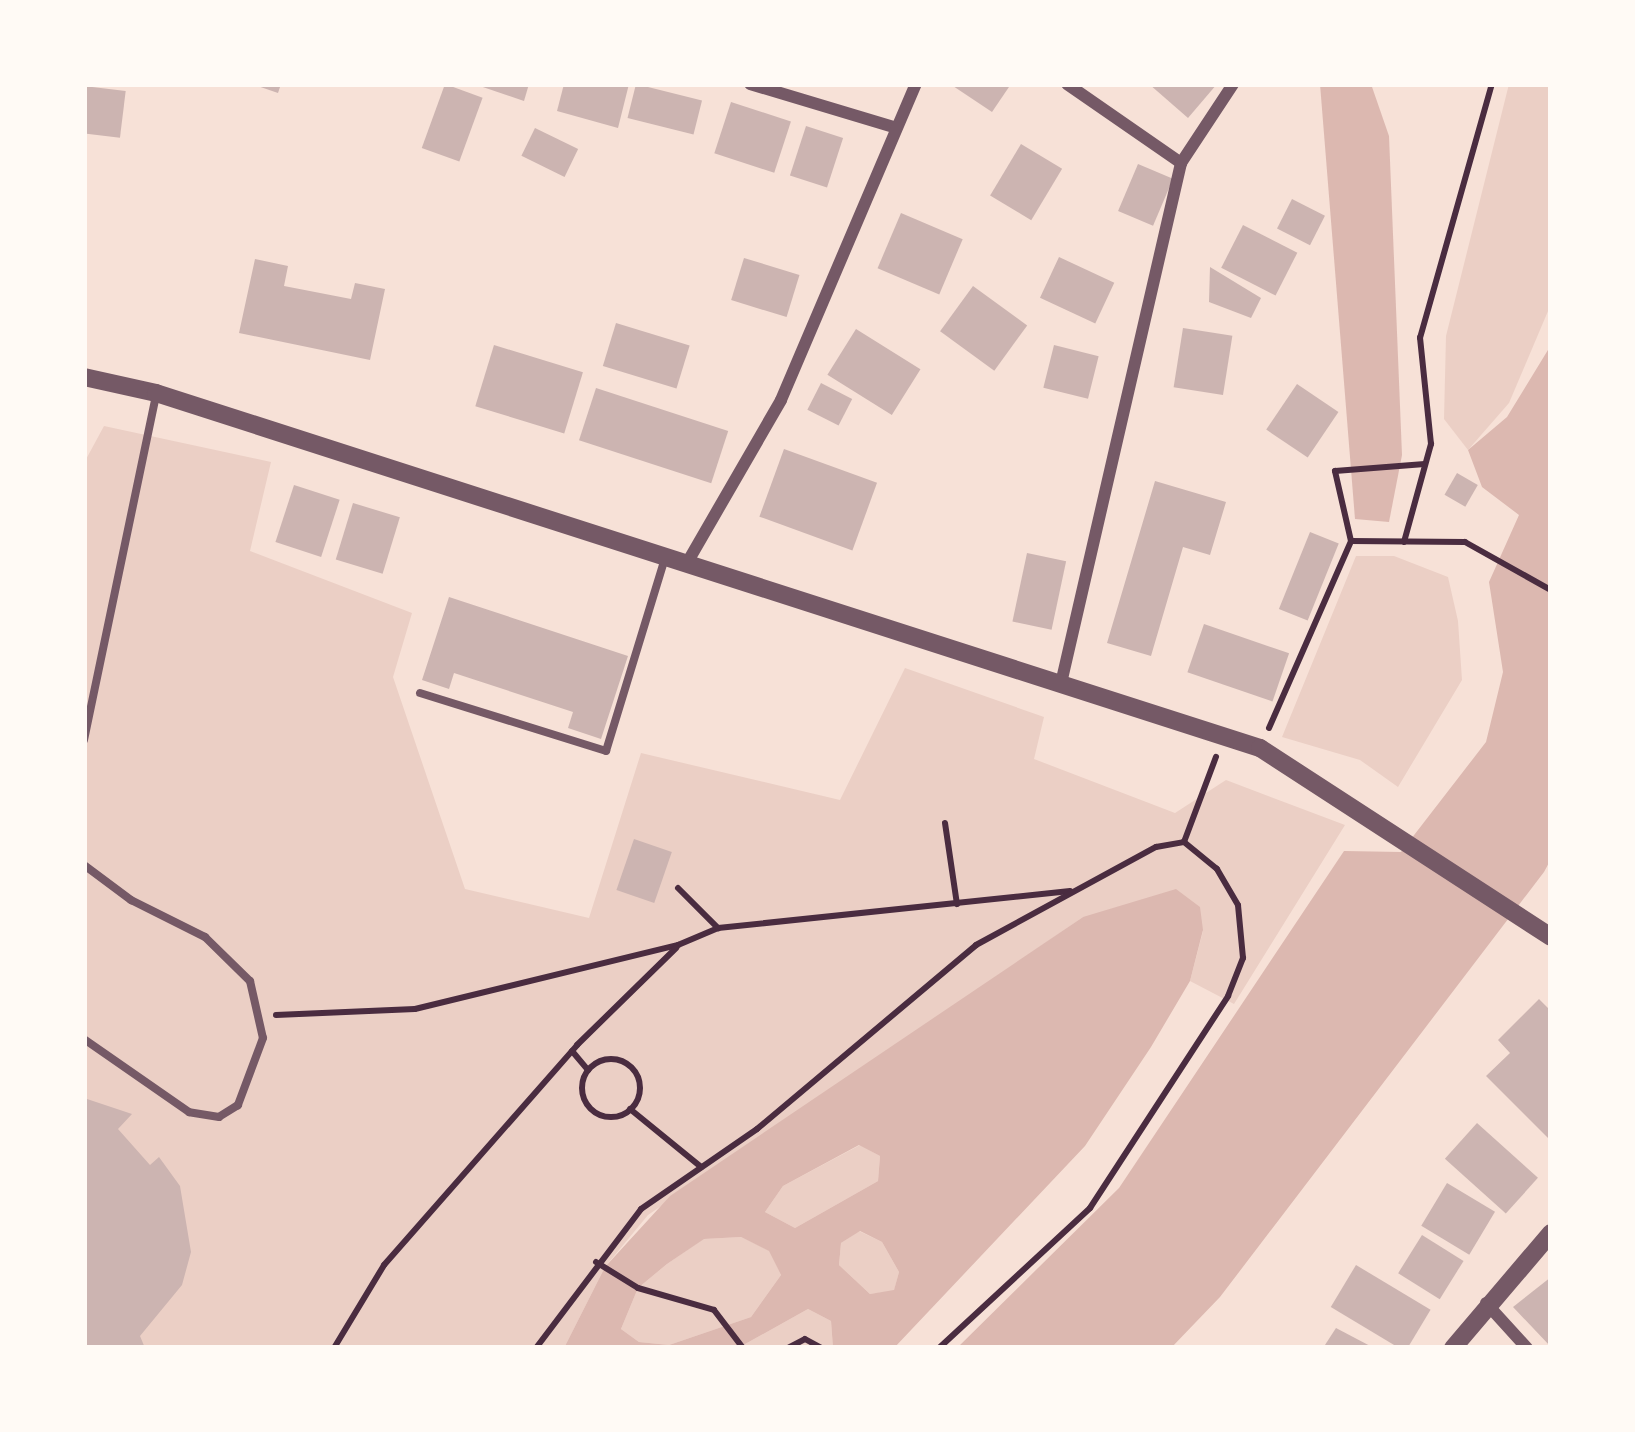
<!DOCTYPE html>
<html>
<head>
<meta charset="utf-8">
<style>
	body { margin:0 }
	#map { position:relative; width:1635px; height:1432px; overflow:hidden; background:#f7e1d7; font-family:"Roboto Serif",serif }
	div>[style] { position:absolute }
	.green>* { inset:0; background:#ebcfc5 }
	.water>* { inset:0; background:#dcb8b0 }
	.building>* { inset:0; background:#ccb4b1; transform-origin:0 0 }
	.path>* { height:6px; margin:-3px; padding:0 3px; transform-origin:3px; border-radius:3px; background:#4a2c40 }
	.path>.ring { margin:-3px; padding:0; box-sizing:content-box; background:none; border:6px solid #4a2c40; border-radius:50% }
	.service>* { height:8px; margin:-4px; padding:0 4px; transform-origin:4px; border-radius:4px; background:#755966 }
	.minor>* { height:12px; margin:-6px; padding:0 6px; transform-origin:6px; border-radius:6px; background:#755966 }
	.tertiary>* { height:18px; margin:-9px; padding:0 9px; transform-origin:9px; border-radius:9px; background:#755966 }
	span { translate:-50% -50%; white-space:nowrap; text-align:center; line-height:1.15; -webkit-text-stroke:12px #fffaf5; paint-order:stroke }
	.frame { position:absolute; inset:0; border:87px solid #fffaf5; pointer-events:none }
</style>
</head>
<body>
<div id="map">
	<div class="green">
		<div style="clip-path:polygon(1509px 84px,1551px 84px,1551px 304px,1509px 403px,1468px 450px,1444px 419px,1446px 336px)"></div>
		<div style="clip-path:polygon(104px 426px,271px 462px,250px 551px,412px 613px,393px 677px,465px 889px,589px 918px,641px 753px,840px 800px,905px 668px,1044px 717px,1034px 759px,1175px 813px,1226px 780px,1345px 825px,1234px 1004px,1190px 981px,1203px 931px,1083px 917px,648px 1215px,605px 1267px,564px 1348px,84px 1348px,84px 463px)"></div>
		<div style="clip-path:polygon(1356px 556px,1394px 556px,1448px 577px,1458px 621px,1462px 680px,1398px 787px,1360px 760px,1282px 737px)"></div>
		<div style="clip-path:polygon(860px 1145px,880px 1156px,878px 1181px,795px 1228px,765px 1212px,783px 1186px)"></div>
		<div style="clip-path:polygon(859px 1231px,882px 1242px,899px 1272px,894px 1291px,870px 1294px,839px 1265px,841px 1243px)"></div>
		<div style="clip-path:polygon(741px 1237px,770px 1251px,781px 1275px,751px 1317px,669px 1345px,639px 1342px,621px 1329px,638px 1288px,667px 1264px,703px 1239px)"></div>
		<div style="clip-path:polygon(808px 1309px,831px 1321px,833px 1348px,738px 1348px)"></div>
	</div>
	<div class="water">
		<div style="clip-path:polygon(1320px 84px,1371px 84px,1389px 136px,1402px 455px,1389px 522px,1355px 519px)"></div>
		<div style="clip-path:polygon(1551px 345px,1551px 859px,1544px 872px,1220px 1297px,1171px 1348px,957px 1348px,1119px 1188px,1344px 851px,1401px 852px,1486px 742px,1503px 672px,1489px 582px,1519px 515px,1482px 487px,1468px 450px,1507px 417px)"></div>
		<div style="clip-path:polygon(evenodd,1176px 889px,1200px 907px,1203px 930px,1190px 981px,1151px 1047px,1085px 1146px,894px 1348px,833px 1348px,831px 1321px,808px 1309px,738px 1348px,564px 1348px,605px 1267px,670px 1196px,1083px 917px,1176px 889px,859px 1145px,880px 1156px,878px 1181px,795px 1228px,765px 1212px,783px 1186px,859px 1145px,1176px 889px,860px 1231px,882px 1242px,899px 1272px,894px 1290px,870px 1294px,839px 1265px,841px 1243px,860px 1231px,1176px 889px,741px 1237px,769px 1251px,781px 1275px,751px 1317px,669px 1345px,639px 1342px,621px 1329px,638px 1288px,667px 1264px,704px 1239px,741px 1237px)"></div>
	</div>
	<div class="building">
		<div style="clip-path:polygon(252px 84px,281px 84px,278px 93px)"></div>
		<div style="left:445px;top:84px;width:40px;height:68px;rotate:20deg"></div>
		<div style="clip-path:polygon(474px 84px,529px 84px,524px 101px)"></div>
		<div style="clip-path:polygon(564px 84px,629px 84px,618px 128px,557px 111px)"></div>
		<div style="left:636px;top:84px;width:68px;height:35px;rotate:14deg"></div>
		<div style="clip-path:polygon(950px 84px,1011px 84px,992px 112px)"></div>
		<div style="clip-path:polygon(1149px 84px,1217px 84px,1188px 118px)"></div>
		<div style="left:84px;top:86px;width:42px;height:47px;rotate:7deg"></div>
		<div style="left:731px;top:102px;width:63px;height:54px;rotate:18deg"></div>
		<div style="left:806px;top:126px;width:39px;height:52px;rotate:18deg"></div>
		<div style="left:535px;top:128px;width:48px;height:31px;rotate:26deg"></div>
		<div style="left:1021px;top:144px;width:48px;height:60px;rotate:31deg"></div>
		<div style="left:1138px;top:164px;width:38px;height:51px;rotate:23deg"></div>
		<div style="left:1292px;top:199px;width:37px;height:33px;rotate:27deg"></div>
		<div style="left:901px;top:213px;width:67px;height:60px;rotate:23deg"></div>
		<div style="left:1243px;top:225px;width:61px;height:48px;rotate:27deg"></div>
		<div style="left:1059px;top:257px;width:61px;height:45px;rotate:25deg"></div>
		<div style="left:744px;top:258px;width:58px;height:44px;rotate:17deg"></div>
		<div style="clip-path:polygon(255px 259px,288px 266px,284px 286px,351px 299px,355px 283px,385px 289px,370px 360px,239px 333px)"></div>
		<div style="clip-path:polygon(1210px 267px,1261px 298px,1251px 318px,1209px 302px)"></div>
		<div style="left:973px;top:286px;width:67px;height:56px;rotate:36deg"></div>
		<div style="left:616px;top:323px;width:77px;height:45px;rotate:17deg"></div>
		<div style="left:1183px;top:328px;width:50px;height:60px;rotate:9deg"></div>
		<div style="left:856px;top:329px;width:76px;height:54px;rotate:32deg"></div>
		<div style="left:494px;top:345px;width:93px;height:64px;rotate:17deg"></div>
		<div style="left:1054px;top:345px;width:46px;height:44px;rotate:14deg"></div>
		<div style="left:821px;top:383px;width:35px;height:30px;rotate:27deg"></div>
		<div style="left:1297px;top:384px;width:50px;height:55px;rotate:34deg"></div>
		<div style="left:596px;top:388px;width:139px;height:55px;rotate:18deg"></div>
		<div style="left:784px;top:449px;width:99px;height:72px;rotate:20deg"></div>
		<div style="left:1457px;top:473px;width:24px;height:25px;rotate:30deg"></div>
		<div style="clip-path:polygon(1155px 481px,1226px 502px,1210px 555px,1183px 547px,1151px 656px,1107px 643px)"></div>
		<div style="left:294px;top:485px;width:48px;height:60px;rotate:18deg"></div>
		<div style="left:353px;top:503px;width:49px;height:59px;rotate:17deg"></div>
		<div style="left:1310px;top:532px;width:31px;height:83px;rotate:22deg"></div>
		<div style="left:1027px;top:553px;width:40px;height:70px;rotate:12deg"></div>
		<div style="clip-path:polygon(449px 597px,628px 656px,601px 739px,568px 728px,573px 712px,454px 673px,449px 689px,422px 680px)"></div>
		<div style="left:1204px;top:624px;width:90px;height:51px;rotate:19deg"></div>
		<div style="left:634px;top:839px;width:40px;height:54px;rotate:19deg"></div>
		<div style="clip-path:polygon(1539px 999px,1551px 1011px,1551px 1141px,1486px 1076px,1510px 1053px,1498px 1040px)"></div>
		<div style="clip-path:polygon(84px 1098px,132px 1114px,118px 1129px,150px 1165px,159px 1157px,180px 1186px,191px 1252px,182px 1285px,140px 1336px,145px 1348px,84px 1348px)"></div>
		<div style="left:1477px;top:1123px;width:82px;height:48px;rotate:42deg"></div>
		<div style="left:1447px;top:1183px;width:56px;height:50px;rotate:31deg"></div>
		<div style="left:1422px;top:1235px;width:49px;height:45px;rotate:32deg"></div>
		<div style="left:1356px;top:1265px;width:87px;height:49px;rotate:31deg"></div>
		<div style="clip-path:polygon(1551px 1277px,1551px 1347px,1513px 1307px)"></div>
		<div style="clip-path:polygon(1336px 1328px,1374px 1348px,1323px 1348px)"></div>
	</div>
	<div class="path">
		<div style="left:1351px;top:541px;width:72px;rotate:-102.9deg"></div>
		<div style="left:1335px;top:471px;width:90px;rotate:-4.4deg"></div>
		<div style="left:1404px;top:542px;width:102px;rotate:-74.6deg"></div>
		<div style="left:1431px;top:444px;width:107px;rotate:-95.9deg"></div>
		<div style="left:1420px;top:338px;width:264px;rotate:-74.2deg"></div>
		<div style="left:1269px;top:728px;width:204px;rotate:-66.3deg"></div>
		<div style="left:1351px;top:541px;width:114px;rotate:0.5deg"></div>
		<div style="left:1465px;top:542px;width:98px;rotate:29.2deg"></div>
		<div style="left:945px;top:823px;width:82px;rotate:81.6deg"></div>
		<div style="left:678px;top:888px;width:57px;rotate:45deg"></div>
		<div style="left:276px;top:1015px;width:139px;rotate:-2.5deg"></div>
		<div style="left:415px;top:1009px;width:271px;rotate:-13.7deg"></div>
		<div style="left:678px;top:945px;width:43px;rotate:-23deg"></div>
		<div style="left:718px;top:928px;width:354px;rotate:-6deg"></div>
		<div style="left:572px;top:1051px;width:25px;rotate:50deg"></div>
		<div class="ring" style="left:582px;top:1059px;width:52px;height:52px"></div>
		<div style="left:630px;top:1109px;width:92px;rotate:39.2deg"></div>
		<div style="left:596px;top:1262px;width:49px;rotate:31.8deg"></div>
		<div style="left:638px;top:1288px;width:79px;rotate:16.1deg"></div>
		<div style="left:714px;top:1310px;width:48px;rotate:52.7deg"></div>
		<div style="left:334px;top:1348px;width:97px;rotate:-58.9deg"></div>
		<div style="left:384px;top:1265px;width:293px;rotate:-48.7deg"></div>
		<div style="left:577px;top:1045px;width:139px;rotate:-44.4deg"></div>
		<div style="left:536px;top:1348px;width:174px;rotate:-52.9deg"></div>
		<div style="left:641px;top:1209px;width:141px;rotate:-34.6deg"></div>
		<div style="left:757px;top:1129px;width:286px;rotate:-40deg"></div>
		<div style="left:976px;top:945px;width:205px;rotate:-28.6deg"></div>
		<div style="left:1156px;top:847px;width:28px;rotate:-10deg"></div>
		<div style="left:1184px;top:842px;width:91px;rotate:-69.4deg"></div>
		<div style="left:788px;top:1348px;width:19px;rotate:-28deg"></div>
		<div style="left:805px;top:1339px;width:18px;rotate:29deg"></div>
		<div style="left:939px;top:1348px;width:206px;rotate:-42.8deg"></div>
		<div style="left:1090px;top:1208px;width:253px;rotate:-56.9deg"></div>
		<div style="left:1228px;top:996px;width:41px;rotate:-68.5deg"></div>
		<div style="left:1243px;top:958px;width:53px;rotate:-95.4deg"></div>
		<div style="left:1238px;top:905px;width:42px;rotate:-120.3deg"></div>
		<div style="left:1217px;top:869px;width:43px;rotate:-140.7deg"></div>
	</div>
	<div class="service">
		<div style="left:420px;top:693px;width:195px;rotate:17.3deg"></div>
		<div style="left:606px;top:751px;width:202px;rotate:-73deg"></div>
		<div style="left:84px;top:740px;width:353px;rotate:-78.2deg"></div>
		<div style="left:84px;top:865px;width:59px;rotate:36.7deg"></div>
		<div style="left:131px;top:900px;width:83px;rotate:26.6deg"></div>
		<div style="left:205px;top:937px;width:63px;rotate:44.4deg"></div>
		<div style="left:250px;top:981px;width:58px;rotate:77.2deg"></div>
		<div style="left:263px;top:1038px;width:72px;rotate:110.5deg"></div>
		<div style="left:238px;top:1105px;width:22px;rotate:148deg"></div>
		<div style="left:219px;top:1117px;width:30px;rotate:-171deg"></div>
		<div style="left:189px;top:1112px;width:128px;rotate:-145.2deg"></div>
	</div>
	<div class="minor">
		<div style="left:750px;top:84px;width:149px;rotate:16.7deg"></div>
		<div style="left:1067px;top:84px;width:139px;rotate:34.7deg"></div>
		<div style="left:687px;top:563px;width:188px;rotate:-60deg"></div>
		<div style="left:781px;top:400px;width:344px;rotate:-66.9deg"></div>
		<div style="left:1062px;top:679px;width:530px;rotate:-77.01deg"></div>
		<div style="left:1181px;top:163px;width:95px;rotate:-56.6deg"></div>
		<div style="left:1486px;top:1303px;width:61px;rotate:47.7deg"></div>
	</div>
	<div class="tertiary">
		<div style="left:84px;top:377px;width:74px;rotate:12.5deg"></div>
		<div style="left:156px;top:393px;width:1160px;rotate:17.83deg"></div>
		<div style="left:1260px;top:748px;width:347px;rotate:33deg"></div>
		<div style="left:1453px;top:1348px;width:151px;rotate:-49.6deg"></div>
	</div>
	<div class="frame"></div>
</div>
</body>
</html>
